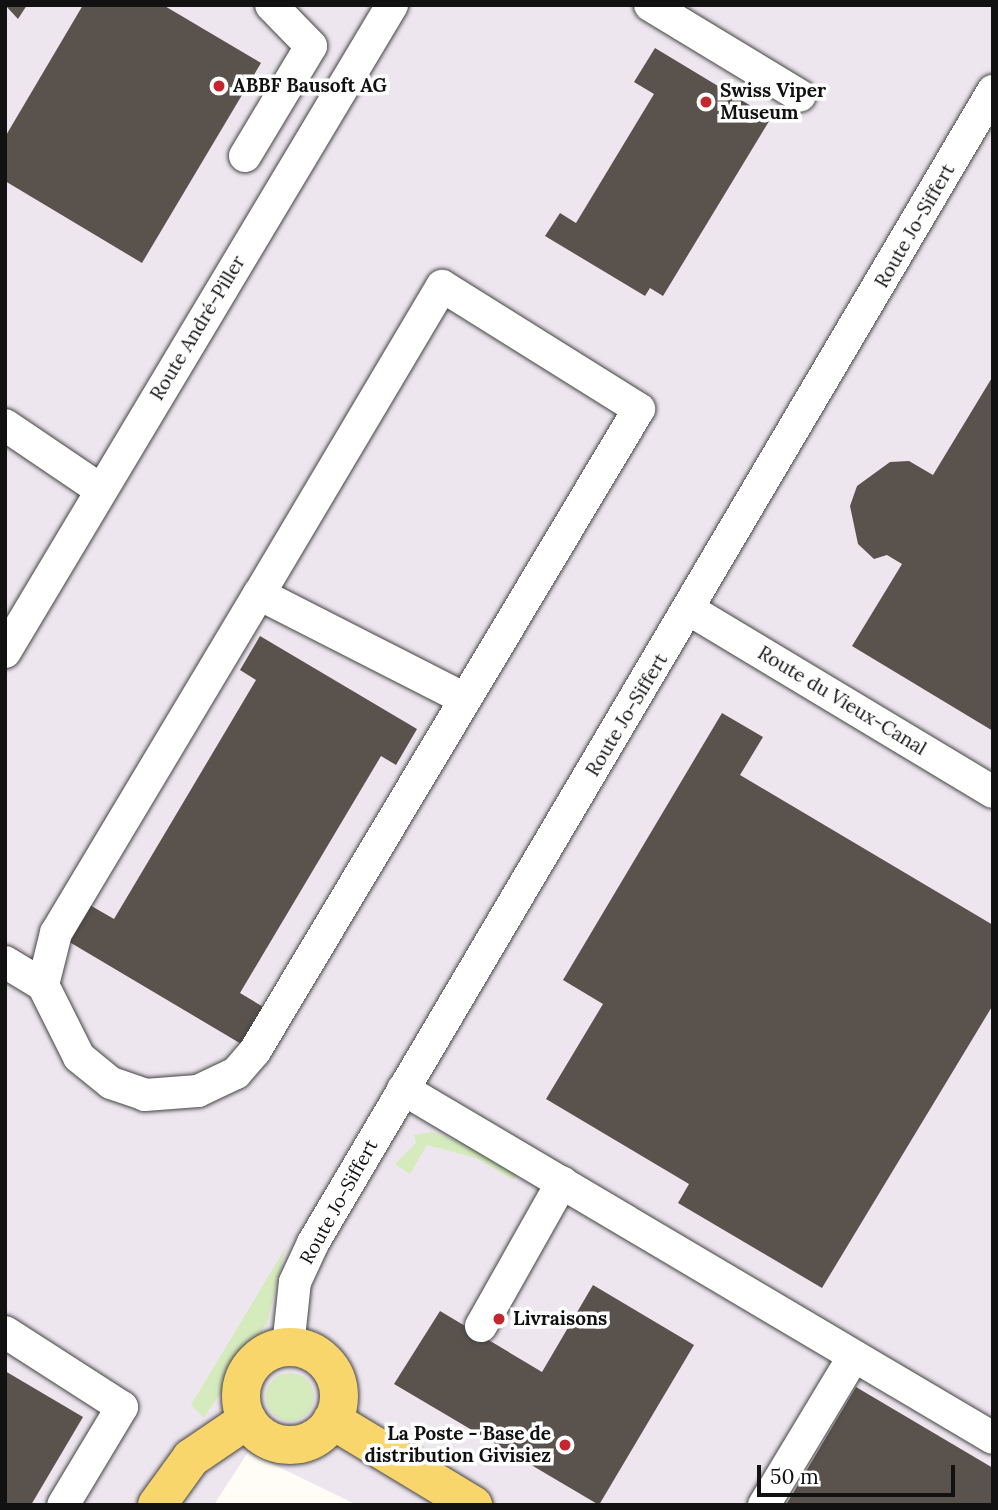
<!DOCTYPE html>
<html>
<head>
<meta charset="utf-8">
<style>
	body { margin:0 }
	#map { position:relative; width:998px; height:1510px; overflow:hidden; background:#fffdf5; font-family:Lora,serif }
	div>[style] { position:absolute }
	.industrial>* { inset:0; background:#eee6ef }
	.green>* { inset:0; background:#d5ebbd }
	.round { border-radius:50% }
	.building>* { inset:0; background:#5a524d }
	.roads { filter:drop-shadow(0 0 2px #444) drop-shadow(0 0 2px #444) }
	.minor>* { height:32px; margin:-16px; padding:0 16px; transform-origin:16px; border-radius:16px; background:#fff }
	.major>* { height:38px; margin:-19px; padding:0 19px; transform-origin:19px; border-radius:19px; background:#f9d66b }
	.major>.ring { margin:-19px; padding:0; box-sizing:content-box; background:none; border:38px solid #f9d66b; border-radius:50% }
	.dots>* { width:19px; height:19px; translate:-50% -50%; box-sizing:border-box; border:4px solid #fff; border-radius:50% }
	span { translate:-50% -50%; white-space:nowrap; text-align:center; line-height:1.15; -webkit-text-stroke:7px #fff; paint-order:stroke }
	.poi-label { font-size:19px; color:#111; font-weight:700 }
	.left { translate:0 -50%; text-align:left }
	.right { translate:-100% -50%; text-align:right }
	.street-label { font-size:19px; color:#111 }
	.frame { position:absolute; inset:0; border:7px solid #111; pointer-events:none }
	.scale { position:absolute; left:757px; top:1465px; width:198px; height:32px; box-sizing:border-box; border:4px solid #111; border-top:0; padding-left:9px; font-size:21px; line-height:24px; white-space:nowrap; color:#111; -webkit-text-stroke:5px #fff; paint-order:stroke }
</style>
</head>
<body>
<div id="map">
	<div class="industrial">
		<div style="clip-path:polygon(5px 5px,993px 5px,993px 1505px,357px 1505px,248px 1452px,214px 1505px,5px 1505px)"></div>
	</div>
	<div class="green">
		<div style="clip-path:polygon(432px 1132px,480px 1149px,519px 1175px,512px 1179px,476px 1158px,427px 1145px,410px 1174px,395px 1164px,416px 1143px,414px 1135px)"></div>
		<div style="clip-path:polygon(286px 1247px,267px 1323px,204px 1418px,191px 1405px)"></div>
		<div class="round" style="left:266px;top:1373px;width:48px;height:48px"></div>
	</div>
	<div class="building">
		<div style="clip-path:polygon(5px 5px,27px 5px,18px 19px)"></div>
		<div style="clip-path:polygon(83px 5px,163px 5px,261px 63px,142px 263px,5px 181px,5px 137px)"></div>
		<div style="clip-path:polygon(655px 48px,771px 118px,663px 296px,650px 288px,645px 296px,545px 236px,560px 213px,576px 223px,654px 94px,634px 82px)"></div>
		<div style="clip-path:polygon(993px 376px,993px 731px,852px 646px,902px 564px,887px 555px,874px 559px,858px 544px,850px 506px,857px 486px,890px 462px,909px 461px,933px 475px)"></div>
		<div style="clip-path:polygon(260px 636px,417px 729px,396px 765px,381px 756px,240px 993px,265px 1008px,243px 1045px,66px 940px,88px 904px,114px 919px,256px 680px,240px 670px)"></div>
		<div style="clip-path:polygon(722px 713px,763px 737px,740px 775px,993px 925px,993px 1005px,822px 1288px,678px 1203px,689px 1184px,546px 1099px,603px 1004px,563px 980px)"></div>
		<div style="clip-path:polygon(593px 1285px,694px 1345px,599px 1505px,394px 1384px,440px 1311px,542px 1372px)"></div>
		<div style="clip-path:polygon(5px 1371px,83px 1417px,31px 1505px,5px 1505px)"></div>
		<div style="clip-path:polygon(856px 1387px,993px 1468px,991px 1505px,786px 1505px)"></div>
	</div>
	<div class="roads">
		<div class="minor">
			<div style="left:650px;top:5px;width:175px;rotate:31.2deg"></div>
			<div style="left:245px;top:156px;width:128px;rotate:-59deg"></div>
			<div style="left:311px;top:46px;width:57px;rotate:-134.3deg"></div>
			<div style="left:5px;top:425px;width:116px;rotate:34.1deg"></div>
			<div style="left:690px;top:610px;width:353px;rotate:31deg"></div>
			<div style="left:5px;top:652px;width:754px;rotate:-59.11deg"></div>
			<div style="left:5px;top:962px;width:44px;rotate:31.2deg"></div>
			<div style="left:43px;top:985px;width:80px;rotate:63.4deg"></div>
			<div style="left:79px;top:1057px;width:41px;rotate:39.1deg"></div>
			<div style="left:111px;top:1083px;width:36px;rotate:19deg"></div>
			<div style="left:145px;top:1095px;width:53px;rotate:-4.3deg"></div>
			<div style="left:198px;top:1091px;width:42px;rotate:-25.3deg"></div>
			<div style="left:236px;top:1073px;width:29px;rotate:-49deg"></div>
			<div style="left:255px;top:1051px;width:748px;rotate:-59.12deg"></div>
			<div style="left:639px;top:409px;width:232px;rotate:-148deg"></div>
			<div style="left:442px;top:286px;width:358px;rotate:120.7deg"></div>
			<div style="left:43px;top:985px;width:54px;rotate:-76deg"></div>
			<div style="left:56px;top:933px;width:395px;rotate:-59.1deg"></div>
			<div style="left:259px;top:594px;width:229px;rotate:27deg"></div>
			<div style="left:403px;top:1089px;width:685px;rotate:30.61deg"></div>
			<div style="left:481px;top:1326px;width:165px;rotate:-60.6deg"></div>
			<div style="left:5px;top:1332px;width:139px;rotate:32.7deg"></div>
			<div style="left:122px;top:1407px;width:114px;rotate:121deg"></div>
			<div style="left:288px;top:1347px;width:65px;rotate:-83.9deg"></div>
			<div style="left:295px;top:1282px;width:43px;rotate:-65.2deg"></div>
			<div style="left:313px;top:1243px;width:1338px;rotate:-59.45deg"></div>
			<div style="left:764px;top:1505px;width:170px;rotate:-58.9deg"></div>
		</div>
		<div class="major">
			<div class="ring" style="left:241px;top:1347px;width:60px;height:60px"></div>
			<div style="left:332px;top:1420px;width:165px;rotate:31.1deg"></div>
			<div style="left:157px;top:1505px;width:58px;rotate:-54.1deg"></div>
			<div style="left:191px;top:1458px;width:68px;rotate:-34.2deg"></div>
		</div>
	</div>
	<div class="dots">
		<div style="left:219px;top:86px;background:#c4262e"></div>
		<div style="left:706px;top:102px;background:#c4262e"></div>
		<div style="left:499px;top:1319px;background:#c4262e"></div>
		<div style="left:565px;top:1445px;background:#c4262e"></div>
	</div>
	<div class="poi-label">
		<span class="left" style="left:233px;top:86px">ABBF Bausoft AG</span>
		<span class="left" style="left:720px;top:102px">Swiss Viper<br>Museum</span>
		<span class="left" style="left:513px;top:1319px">Livraisons</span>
		<span class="right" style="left:551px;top:1445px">La Poste - Base de<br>distribution Givisiez</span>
	</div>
	<div class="street-label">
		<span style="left:915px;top:226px;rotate:-60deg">Route Jo-Siffert</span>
		<span style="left:198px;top:328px;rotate:-59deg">Route André-Piller</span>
		<span style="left:842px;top:701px;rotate:31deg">Route du Vieux-Canal</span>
		<span style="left:627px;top:715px;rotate:-59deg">Route Jo-Siffert</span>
		<span style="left:339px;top:1202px;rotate:-61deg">Route Jo-Siffert</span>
	</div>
	<div class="frame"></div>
	<div class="scale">50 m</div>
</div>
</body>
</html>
